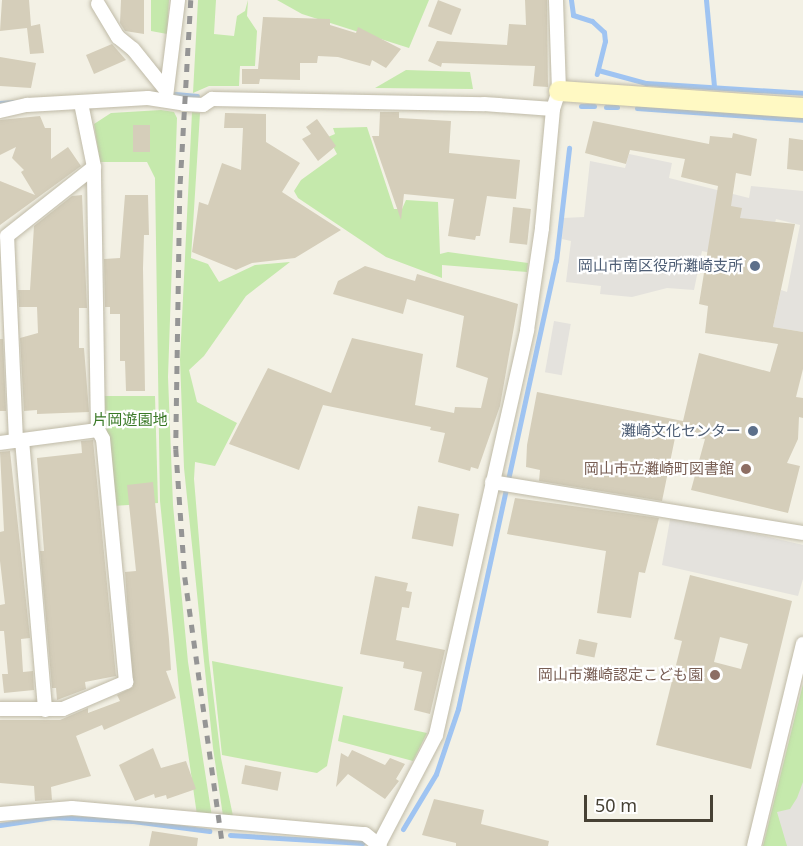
<!DOCTYPE html>
<html>
<head>
<meta charset="utf-8">
<style>
	body { margin:0 }
	#map { position:relative; width:803px; height:846px; overflow:hidden; background:#f3f1e5; font-family:"Noto Sans","Noto Sans JP",sans-serif }
	div>[style] { position:absolute }
	.green>* { inset:0; background:#c5e9ac }
	.parking>* { inset:0; background:#e4e2dd; transform-origin:0 0 }
	.stream>* { height:5px; margin:-2.5px; padding:0 2.5px; transform-origin:2.5px; border-radius:2.5px; background:#9fc4f2 }
	.building>* { inset:0; background:#d5ceba; transform-origin:0 0 }
	.roads { filter:drop-shadow(0 0 2px #bfbaa7) drop-shadow(0 0 2px #bfbaa7) }
	.street>* { height:14px; margin:-7px; padding:0 7px; transform-origin:7px; border-radius:7px; background:#fff }
	.secondary>* { height:20px; margin:-10px; padding:0 10px; transform-origin:10px; border-radius:10px; background:#fff9c3 }
	.rail>* { height:4.5px; margin-top:-2.25px; transform-origin:0; background:repeating-linear-gradient(90deg,#959595 0 8px,transparent 0 16px) }
	.dots>* { width:16px; height:16px; translate:-50% -50%; box-sizing:border-box; border:3px solid #fff; border-radius:50% }
	span { translate:-50% -50%; white-space:nowrap; text-align:center; line-height:1.15; -webkit-text-stroke:4.5px #fff; paint-order:stroke }
	.service-label { font-size:15px; color:#4e5e75 }
	.right { translate:-100% -50%; text-align:right }
	.park-label { font-size:15px; color:#397926 }
	.education-label { font-size:15px; color:#785e54 }
	.scale { position:absolute; left:584px; top:795px; width:129px; height:27px; box-sizing:border-box; border:3px solid #464134; border-top:0; padding-left:8px; font-size:18px; line-height:21px; white-space:nowrap; color:#464134; -webkit-text-stroke:4px #fff; paint-order:stroke }
</style>
</head>
<body>
<div id="map">
	<div class="green">
		<div style="clip-path:polygon(151px 0,169px 0,167px 34px,151px 31px)"></div>
		<div style="clip-path:polygon(198px 0,216px 0,214px 34px,234px 36px,237px 16px,245px 11px,248px 0,247px 16px,257px 31px,255px 66px,240px 66px,239px 86px,209px 86px,193px 93px)"></div>
		<div style="clip-path:polygon(277px 0,429px 0,409px 48px,302px 14px)"></div>
		<div style="clip-path:polygon(406px 70px,470px 72px,473px 89px,375px 88px)"></div>
		<div style="clip-path:polygon(161px 110px,174px 112px,177px 118px,168px 377px,173px 505px,188px 662px,212px 817px,197px 815px,179px 690px,160px 501px,155px 178px,147px 162px,100px 162px,94px 124px,111px 113px)"></div>
		<div style="clip-path:polygon(192px 112px,200px 113px,191px 258px,208px 264px,219px 282px,255px 265px,290px 262px,246px 296px,204px 356px,189px 370px,197px 402px,237px 423px,215px 466px,195px 462px,194px 479px,209px 660px,221px 758px,233px 816px,223px 816px,213px 748px,184px 468px,180px 360px)"></div>
		<div style="clip-path:polygon(367px 127px,394px 209px,402px 209px,406px 200px,438px 202px,440px 254px,448px 252px,528px 263px,527px 272px,442px 265px,442px 278px,386px 257px,298px 198px,294px 191px,301px 180px,337px 154px,328px 137px,335px 134px,333px 128px)"></div>
		<div style="clip-path:polygon(104px 396px,155px 396px,158px 503px,113px 506px)"></div>
		<div style="clip-path:polygon(212px 661px,343px 687px,327px 766px,317px 773px,222px 755px)"></div>
		<div style="clip-path:polygon(803px 684px,803px 846px,763px 846px)"></div>
		<div style="clip-path:polygon(343px 715px,427px 733px,413px 761px,338px 741px)"></div>
	</div>
	<div class="parking">
		<div style="clip-path:polygon(629px 154px,672px 163px,669px 178px,749px 198px,751px 186px,803px 191px,803px 332px,773px 327px,781px 290px,787px 292px,800px 225px,776px 219px,774px 227px,747px 261px,702px 251px,694px 290px,667px 288px,632px 297px,600px 294px,601px 286px,566px 282px,571px 241px,562px 239px,563px 218px,584px 217px,590px 161px,625px 168px)"></div>
		<div style="left:554px;top:321px;width:17px;height:52px;rotate:10deg"></div>
		<div style="clip-path:polygon(671px 514px,803px 545px,803px 579px,798px 596px,662px 565px)"></div>
		<div style="clip-path:polygon(803px 764px,803px 846px,787px 846px,777px 812px,790px 809px,797px 798px,803px 782px)"></div>
	</div>
	<div class="stream">
		<div style="left:571px;top:0;width:15px;rotate:82deg"></div>
		<div style="left:573px;top:15px;width:20px;rotate:18deg"></div>
		<div style="left:592px;top:21px;width:16px;rotate:43deg"></div>
		<div style="left:604px;top:32px;width:9px;rotate:84deg"></div>
		<div style="left:605px;top:41px;width:34px;rotate:104deg"></div>
		<div style="left:706px;top:0;width:87px;rotate:84.7deg"></div>
		<div style="left:598px;top:70px;width:50px;rotate:15.2deg"></div>
		<div style="left:646px;top:83px;width:157px;rotate:3.6deg"></div>
		<div style="left:175px;top:94px;width:22px;rotate:5deg"></div>
		<div style="left:0;top:103px;width:13px;rotate:-4deg"></div>
		<div style="left:581px;top:106px;width:13px"></div>
		<div style="left:606px;top:107px;width:11px"></div>
		<div style="left:637px;top:108px;width:166px;rotate:4.1deg"></div>
		<div style="left:0;top:825px;width:53px;rotate:-8.7deg"></div>
		<div style="left:52px;top:817px;width:81px;rotate:2.8deg"></div>
		<div style="left:133px;top:821px;width:77px;rotate:7.5deg"></div>
		<div style="left:403px;top:829px;width:64px;rotate:-59deg"></div>
		<div style="left:436px;top:774px;width:69px;rotate:-71.3deg"></div>
		<div style="left:458px;top:709px;width:459px;rotate:-77.7deg"></div>
		<div style="left:556px;top:261px;width:114px;rotate:-83.4deg"></div>
		<div style="left:230px;top:835px;width:133px;rotate:3.4deg"></div>
	</div>
	<div class="building">
		<div style="clip-path:polygon(2px 0,29px 0,31px 26px,40px 24px,44px 53px,30px 54px,27px 28px,0 31px)"></div>
		<div style="clip-path:polygon(121px 0,144px 0,144px 34px,125px 31px,120px 23px)"></div>
		<div style="left:438px;top:0;width:25px;height:28px;rotate:21deg"></div>
		<div style="clip-path:polygon(525px 0,547px 0,548px 87px,533px 86px,535px 66px,442px 63px,441px 67px,428px 61px,437px 41px,507px 45px,509px 24px,526px 25px)"></div>
		<div style="clip-path:polygon(263px 17px,330px 19px,330px 25px,356px 33px,358px 27px,401px 49px,386px 68px,372px 60px,370px 66px,338px 57px,318px 56px,317px 63px,300px 63px,300px 80px,260px 79px,259px 84px,242px 84px,242px 69px,258px 69px)"></div>
		<div style="clip-path:polygon(112px 44px,126px 60px,94px 74px,86px 55px)"></div>
		<div style="clip-path:polygon(0 57px,36px 63px,31px 88px,0 86px)"></div>
		<div style="clip-path:polygon(380px 112px,399px 112px,399px 118px,451px 121px,449px 153px,520px 160px,516px 199px,487px 196px,480px 236px,476px 236px,475px 240px,448px 236px,454px 199px,404px 194px,401px 220px,372px 136px,379px 136px)"></div>
		<div style="clip-path:polygon(225px 113px,266px 114px,266px 142px,300px 163px,282px 192px,341px 230px,295px 258px,252px 263px,236px 270px,192px 252px,199px 202px,208px 205px,222px 163px,241px 170px,243px 128px,224px 128px)"></div>
		<div style="clip-path:polygon(40px 116px,45px 128px,51px 128px,51px 159px,68px 147px,81px 166px,0 225px,0 181px,35px 195px,21px 172px,24px 170px,12px 158px,16px 147px,0 155px,0 120px)"></div>
		<div style="clip-path:polygon(317px 119px,336px 146px,318px 161px,302px 139px,311px 134px,306px 127px)"></div>
		<div style="clip-path:polygon(593px 121px,709px 144px,710px 136px,732px 138px,733px 133px,757px 139px,751px 176px,736px 173px,731px 206px,742px 208px,740px 218px,795px 224px,773px 327px,803px 332px,803px 369px,796px 397px,803px 398px,803px 418px,799px 417px,798px 439px,787px 463px,800px 466px,788px 513px,691px 490px,705px 439px,676px 433px,662px 501px,539px 481px,540px 470px,526px 467px,527px 445px,537px 392px,683px 421px,699px 353px,770px 372px,778px 344px,705px 333px,708px 306px,699px 304px,718px 186px,681px 177px,685px 159px,630px 150px,626px 164px,585px 153px)"></div>
		<div style="left:133px;top:125px;width:17px;height:27px"></div>
		<div style="clip-path:polygon(789px 138px,803px 140px,803px 171px,787px 169px)"></div>
		<div style="clip-path:polygon(82px 195px,87px 308px,79px 308px,79px 348px,84px 348px,89px 412px,37px 414px,37px 410px,24px 411px,20px 338px,38px 333px,37px 307px,19px 307px,18px 290px,30px 290px,34px 226px,72px 196px)"></div>
		<div style="clip-path:polygon(125px 195px,148px 195px,149px 235px,144px 235px,143px 268px,145px 391px,126px 391px,125px 361px,120px 361px,120px 314px,110px 314px,110px 307px,105px 307px,104px 259px,120px 258px)"></div>
		<div style="left:513px;top:207px;width:18px;height:36px;rotate:6deg"></div>
		<div style="clip-path:polygon(365px 266px,415px 281px,417px 274px,518px 304px,500px 406px,478px 469px,471px 467px,470px 471px,438px 462px,445px 433px,430px 430px,431px 427px,323px 405px,299px 470px,229px 444px,268px 368px,331px 393px,352px 338px,423px 354px,415px 405px,454px 413px,455px 407px,481px 408px,488px 378px,456px 367px,464px 316px,407px 299px,403px 314px,333px 294px,338px 281px)"></div>
		<div style="clip-path:polygon(0 339px,3px 339px,6px 411px,0 411px)"></div>
		<div style="clip-path:polygon(93px 440px,116px 676px,85px 682px,86px 689px,57px 700px,56px 688px,52px 688px,40px 551px,44px 551px,37px 458px,82px 453px,81px 441px)"></div>
		<div style="clip-path:polygon(10px 451px,30px 638px,21px 639px,23px 672px,33px 671px,34px 690px,4px 693px,2px 674px,8px 674px,4px 631px,0 631px,0 605px,5px 604px,0 561px,0 532px,4px 531px,0 452px)"></div>
		<div style="clip-path:polygon(153px 482px,169px 639px,171px 670px,166px 671px,176px 698px,104px 730px,102px 725px,76px 736px,91px 776px,51px 787px,52px 800px,35px 801px,34px 786px,0 783px,0 720px,60px 720px,88px 708px,88px 713px,120px 701px,117px 695px,133px 687px,125px 572px,136px 571px,127px 485px)"></div>
		<div style="clip-path:polygon(515px 498px,659px 518px,645px 573px,639px 572px,631px 618px,597px 613px,606px 551px,507px 534px)"></div>
		<div style="left:418px;top:506px;width:42px;height:33px;rotate:11deg"></div>
		<div style="clip-path:polygon(evenodd,690px 575px,792px 601px,751px 769px,656px 745px,682px 641px,674px 639px,690px 575px,720px 637px,748px 644px,741px 669px,714px 662px,720px 637px)"></div>
		<div style="clip-path:polygon(375px 576px,408px 583px,406px 591px,412px 592px,409px 608px,402px 607px,396px 640px,445px 650px,430px 714px,414px 710px,422px 672px,403px 668px,404px 662px,360px 654px)"></div>
		<div style="left:579px;top:639px;width:19px;height:15px;rotate:12deg"></div>
		<div style="clip-path:polygon(153px 748px,161px 768px,186px 761px,196px 789px,167px 799px,166px 795px,155px 798px,154px 794px,135px 801px,119px 765px)"></div>
		<div style="clip-path:polygon(352px 750px,385px 765px,390px 758px,405px 764px,396px 779px,399px 781px,385px 799px,348px 774px,336px 787px,341px 753px,348px 757px)"></div>
		<div style="left:245px;top:765px;width:37px;height:19px;rotate:11deg"></div>
		<div style="clip-path:polygon(434px 799px,484px 810px,481px 824px,549px 841px,548px 846px,456px 846px,456px 843px,422px 835px)"></div>
		<div style="clip-path:polygon(152px 831px,198px 838px,197px 846px,149px 846px)"></div>
	</div>
	<div class="roads">
		<div class="street">
			<div style="left:98px;top:4px;width:39px;rotate:59deg"></div>
			<div style="left:118px;top:37px;width:19px;rotate:39deg"></div>
			<div style="left:133px;top:49px;width:53px;rotate:51.2deg"></div>
			<div style="left:166px;top:97px;width:98px;rotate:-82.9deg"></div>
			<div style="left:0;top:111px;width:28px;rotate:-13deg"></div>
			<div style="left:27px;top:105px;width:121px;rotate:-3.3deg"></div>
			<div style="left:148px;top:98px;width:36px;rotate:9deg"></div>
			<div style="left:184px;top:104px;width:19px;rotate:3deg"></div>
			<div style="left:203px;top:105px;width:11px;rotate:-34deg"></div>
			<div style="left:212px;top:99px;width:272px;rotate:1.1deg"></div>
			<div style="left:484px;top:104px;width:69px;rotate:4.1deg"></div>
			<div style="left:22px;top:440px;width:271px;rotate:85.1deg"></div>
			<div style="left:16px;top:441px;width:205px;rotate:-92.5deg"></div>
			<div style="left:7px;top:236px;width:111px;rotate:-38.4deg"></div>
			<div style="left:0;top:443px;width:99px;rotate:-7.6deg"></div>
			<div style="left:98px;top:430px;width:263px;rotate:-90.9deg"></div>
			<div style="left:94px;top:167px;width:65px;rotate:-101.5deg"></div>
			<div style="left:492px;top:482px;width:315px;rotate:9.3deg"></div>
			<div style="left:0;top:709px;width:63px"></div>
			<div style="left:63px;top:709px;width:69px;rotate:-23.2deg"></div>
			<div style="left:126px;top:682px;width:244px;rotate:-95.4deg"></div>
			<div style="left:103px;top:439px;width:10px;rotate:-119deg"></div>
			<div style="left:0;top:814px;width:72px;rotate:-4.8deg"></div>
			<div style="left:72px;top:808px;width:294px;rotate:5.1deg"></div>
			<div style="left:365px;top:834px;width:19px;rotate:39deg"></div>
			<div style="left:378px;top:846px;width:125px;rotate:-62.4deg"></div>
			<div style="left:436px;top:735px;width:415px;rotate:-77.3deg"></div>
			<div style="left:527px;top:330px;width:103px;rotate:-81.6deg"></div>
			<div style="left:542px;top:228px;width:120px;rotate:-84.7deg"></div>
			<div style="left:553px;top:109px;width:19px;rotate:-72deg"></div>
			<div style="left:559px;top:91px;width:91px;rotate:-91.9deg"></div>
			<div style="left:754px;top:846px;width:208px;rotate:-76.4deg"></div>
		</div>
		<div class="secondary">
			<div style="left:559px;top:91px;width:245px;rotate:4deg"></div>
		</div>
	</div>
	<div class="rail">
		<div style="left:191px;top:0;width:190px;rotate:93.3deg"></div>
		<div style="left:180px;top:190px;width:259px;rotate:90.9deg"></div>
		<div style="left:176px;top:449px;width:128px;rotate:86deg"></div>
		<div style="left:185px;top:577px;width:272px;rotate:82deg"></div>
	</div>
	<div class="dots">
		<div style="left:755px;top:266px;background:#5c6f8a"></div>
		<div style="left:753px;top:431px;background:#5c6f8a"></div>
		<div style="left:746px;top:469px;background:#8d6e63"></div>
		<div style="left:715px;top:675px;background:#8d6e63"></div>
	</div>
	<div class="service-label">
		<span class="right" style="left:743px;top:266px">岡山市南区役所灘崎支所</span>
		<span class="right" style="left:741px;top:431px">灘崎文化センター</span>
	</div>
	<div class="park-label">
		<span style="left:130px;top:420px">片岡遊園地</span>
	</div>
	<div class="education-label">
		<span class="right" style="left:734px;top:469px">岡山市立灘崎町図書館</span>
		<span class="right" style="left:703px;top:675px">岡山市灘崎認定こども園</span>
	</div>
	<div class="scale">50 m</div>
</div>
</body>
</html>
